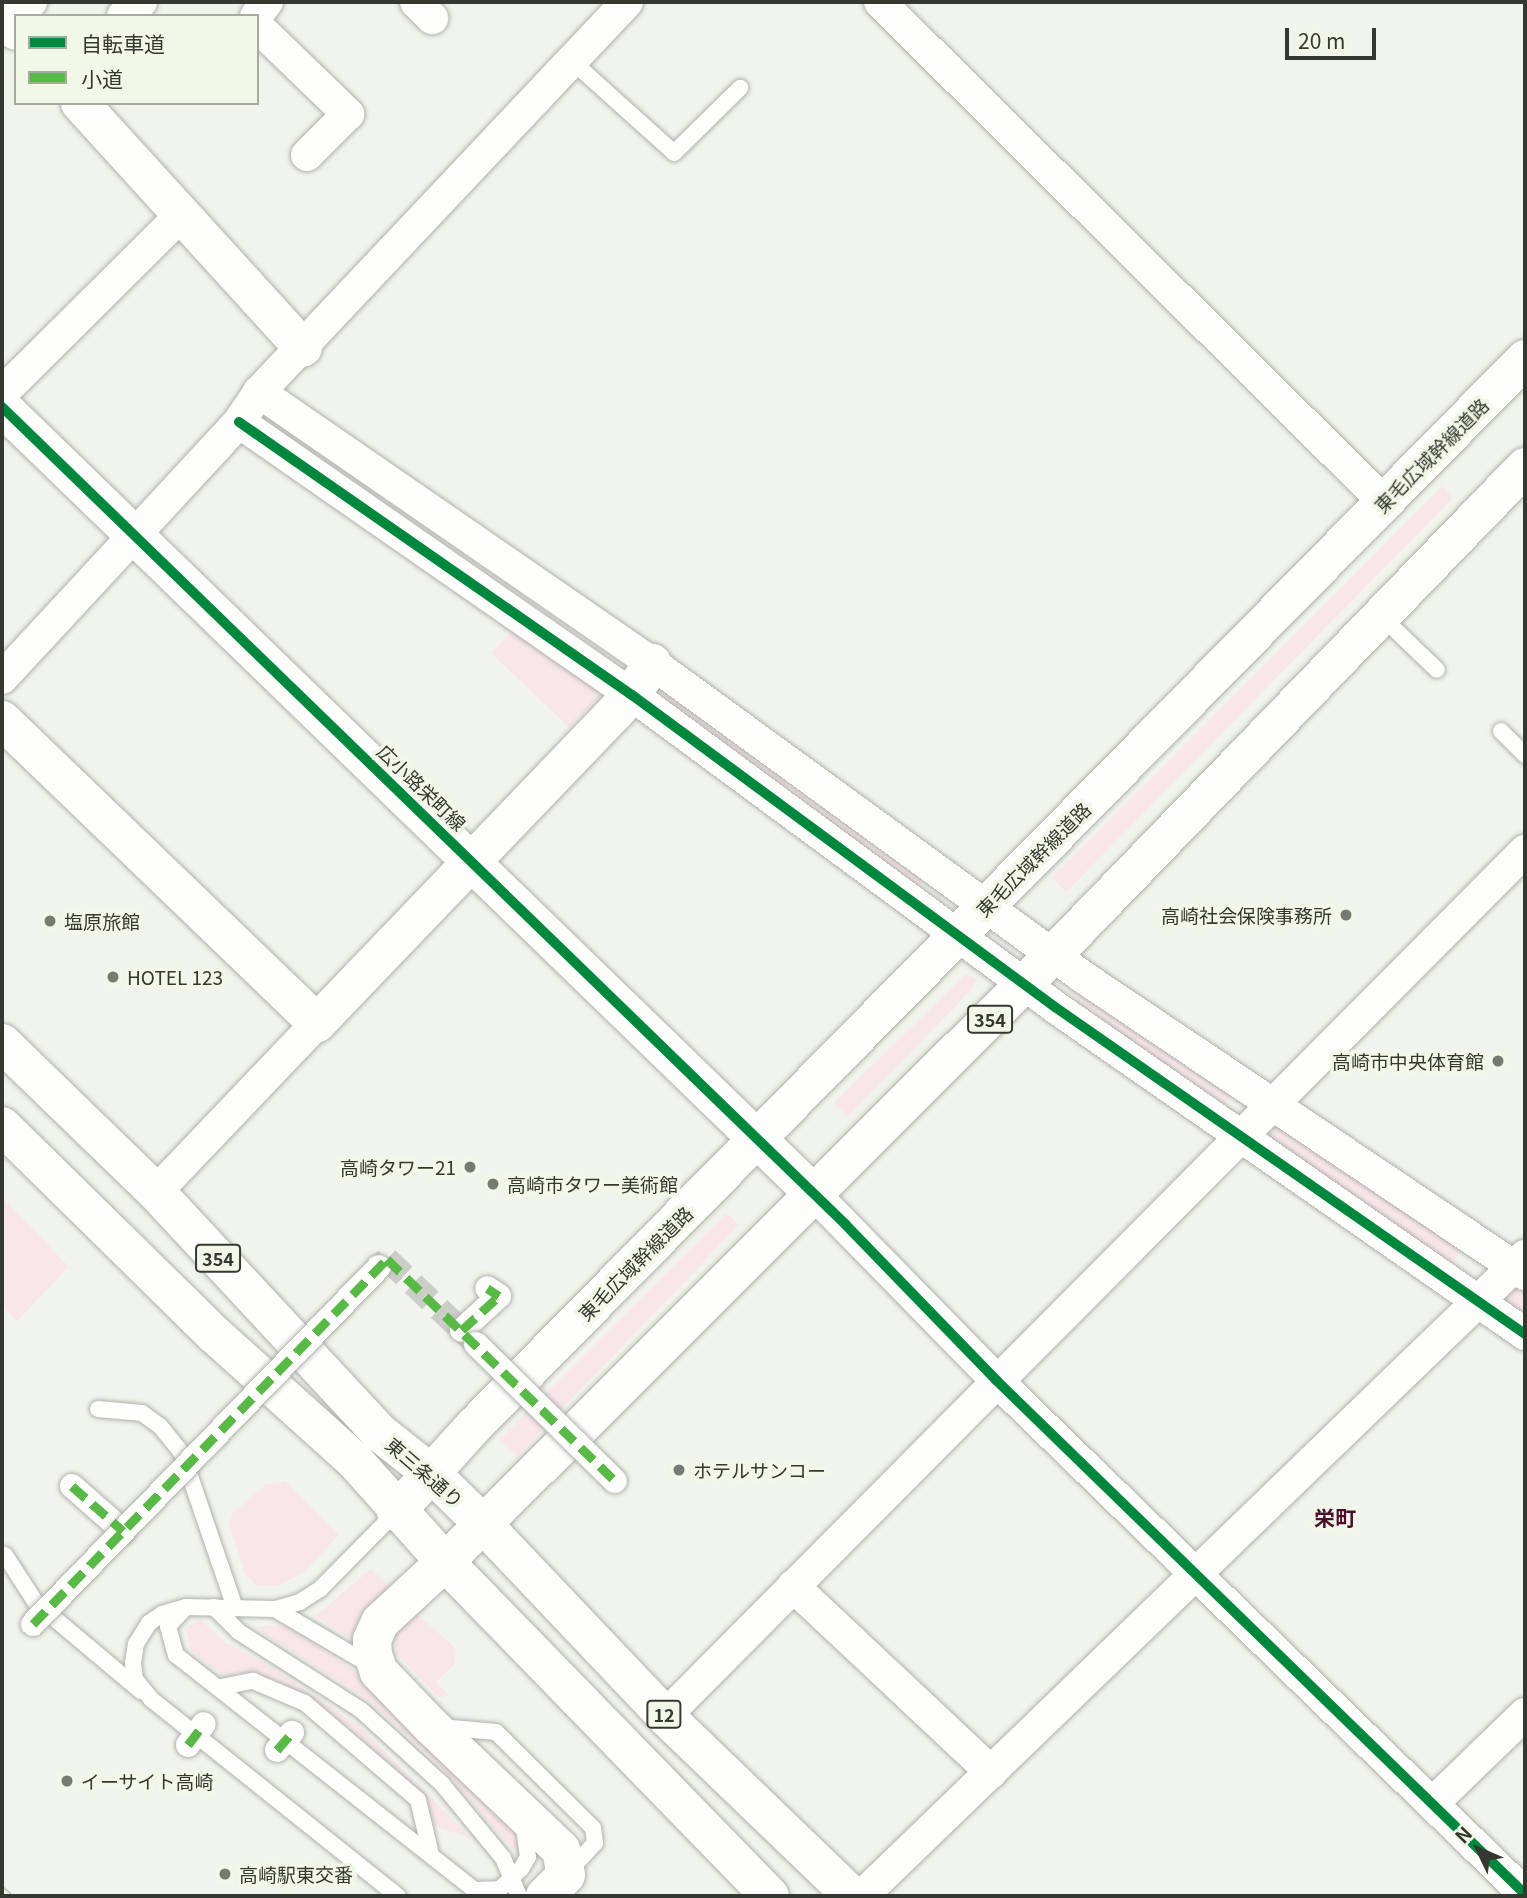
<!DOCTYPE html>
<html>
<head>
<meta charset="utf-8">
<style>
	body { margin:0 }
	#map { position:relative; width:1527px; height:1898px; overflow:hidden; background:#f1f4ec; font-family:Georgia,"Noto Sans JP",serif }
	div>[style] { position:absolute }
	.green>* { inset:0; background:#f8e6e9; transform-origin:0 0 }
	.pedestrian-tunnel>* { height:24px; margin-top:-12px; transform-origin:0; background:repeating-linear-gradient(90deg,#cbcec7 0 24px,transparent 0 36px) }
	.roads { filter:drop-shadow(0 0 2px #afb1ab) drop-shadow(0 0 2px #afb1ab) }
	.service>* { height:16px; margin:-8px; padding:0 8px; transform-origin:8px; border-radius:8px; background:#fdfdfc }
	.pedestrian>* { height:24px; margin:-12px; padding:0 12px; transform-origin:12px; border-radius:12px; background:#fdfdfc }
	.minor>* { height:32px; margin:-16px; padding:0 16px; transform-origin:16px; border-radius:16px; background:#fdfdfc }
	.tertiary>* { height:38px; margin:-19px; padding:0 19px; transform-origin:19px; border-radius:19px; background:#fdfdfc }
	.primary>* { height:38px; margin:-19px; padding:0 19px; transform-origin:19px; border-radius:19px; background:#fdfdfc }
	.trunk>* { height:38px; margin:-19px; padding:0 19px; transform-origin:19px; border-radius:19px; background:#fdfdfc }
	.rail>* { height:8px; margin-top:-4px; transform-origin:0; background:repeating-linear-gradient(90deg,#f2f8e8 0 16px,#c8c9c7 0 32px); box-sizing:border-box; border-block:2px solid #c8c9c7 }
	.bridges { filter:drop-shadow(0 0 2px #afb1ab) drop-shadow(0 0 2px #afb1ab) }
	.pedestrian-bridge>* { height:24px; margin:-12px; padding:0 12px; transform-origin:12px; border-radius:12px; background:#fdfdfc }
	.quiet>* { height:9px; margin-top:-4.5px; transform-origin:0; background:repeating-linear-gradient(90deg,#58b947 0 18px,transparent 0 27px) }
	.cycleway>* { height:10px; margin:-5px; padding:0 5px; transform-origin:5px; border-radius:5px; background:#00873e }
	.dots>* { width:19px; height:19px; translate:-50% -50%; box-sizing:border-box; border:4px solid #f2f8e8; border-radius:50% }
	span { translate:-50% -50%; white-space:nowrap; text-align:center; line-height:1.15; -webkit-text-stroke:7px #f2f8e8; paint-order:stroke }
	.shield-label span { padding:2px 5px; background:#f2f8e8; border:2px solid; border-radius:5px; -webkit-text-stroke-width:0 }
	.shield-label { font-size:18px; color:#353731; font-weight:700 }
	.street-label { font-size:19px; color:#353731 }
	.poi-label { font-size:19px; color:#353731 }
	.right { translate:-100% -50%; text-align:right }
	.left { translate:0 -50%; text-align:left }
	.neighbourhood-label { font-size:21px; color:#4e0d2e; font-weight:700 }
	.frame { position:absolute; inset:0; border:4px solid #353731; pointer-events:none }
	.legend { position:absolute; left:14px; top:14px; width:245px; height:91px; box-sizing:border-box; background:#f2f8e8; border:2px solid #a6ab9f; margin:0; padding:9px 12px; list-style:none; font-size:21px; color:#353731 }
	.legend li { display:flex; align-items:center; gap:14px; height:35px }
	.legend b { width:35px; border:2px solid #a6ab9f }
	.north { position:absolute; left:1443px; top:1814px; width:70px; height:70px; -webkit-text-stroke:5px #f2f8e8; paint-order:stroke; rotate:314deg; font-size:19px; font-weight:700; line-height:28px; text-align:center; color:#353731 }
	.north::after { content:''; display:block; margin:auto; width:24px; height:32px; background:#353731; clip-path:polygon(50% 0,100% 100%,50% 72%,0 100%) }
	.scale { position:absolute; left:1285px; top:28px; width:91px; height:32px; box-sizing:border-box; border:4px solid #353731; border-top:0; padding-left:9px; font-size:21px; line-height:24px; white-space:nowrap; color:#353731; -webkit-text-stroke:5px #f2f8e8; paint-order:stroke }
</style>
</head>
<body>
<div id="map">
	<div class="green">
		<div style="clip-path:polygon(1442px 486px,1453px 498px,1066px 892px,1052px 878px)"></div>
		<div style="clip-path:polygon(518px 625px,609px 688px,569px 727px,491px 653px)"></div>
		<div style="left:662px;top:687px;width:325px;height:16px;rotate:35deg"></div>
		<div style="clip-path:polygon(966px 974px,977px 979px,971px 990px,848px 1117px,834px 1103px)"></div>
		<div style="left:1083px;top:993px;width:180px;height:15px;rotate:35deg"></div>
		<div style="left:1278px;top:1122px;width:223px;height:25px;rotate:34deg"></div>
		<div style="clip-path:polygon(2px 1197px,69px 1267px,17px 1321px,2px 1307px)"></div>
		<div style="clip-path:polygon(726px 1213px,739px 1225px,517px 1456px,500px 1439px)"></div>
		<div style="clip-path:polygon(1516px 1283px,1525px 1290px,1525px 1319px,1498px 1303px)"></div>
		<div style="clip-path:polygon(285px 1481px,339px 1535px,304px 1572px,278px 1586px,257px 1586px,245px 1574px,229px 1524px,233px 1513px,265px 1485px)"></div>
		<div style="clip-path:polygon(371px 1569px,392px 1588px,359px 1644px,315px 1616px)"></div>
		<div style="clip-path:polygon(413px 1610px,456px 1649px,454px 1665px,436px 1682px,450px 1696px,438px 1697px,396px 1654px,395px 1636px)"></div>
		<div style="clip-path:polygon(200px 1619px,225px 1642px,271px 1667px,359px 1726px,472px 1839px,435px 1826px,421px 1794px,402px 1775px,354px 1731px,296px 1690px,255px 1672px,223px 1675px,191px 1651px,185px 1628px)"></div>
		<div style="clip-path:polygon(285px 1625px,364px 1677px,510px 1822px,520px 1839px,519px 1856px,433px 1759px,388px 1718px,358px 1693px,254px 1627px)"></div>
	</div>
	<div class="pedestrian-tunnel">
		<div style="left:379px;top:1267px;width:11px;rotate:-45deg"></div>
		<div style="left:387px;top:1259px;width:123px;rotate:43.7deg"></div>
	</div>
	<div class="roads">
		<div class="service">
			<div style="left:572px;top:61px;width:137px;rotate:42deg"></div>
			<div style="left:674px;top:153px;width:93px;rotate:-44.6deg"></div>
			<div style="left:1382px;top:617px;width:76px;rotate:43.9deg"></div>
			<div style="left:1501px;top:731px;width:34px;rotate:45deg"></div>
			<div style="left:98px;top:1409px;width:44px;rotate:5.2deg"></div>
			<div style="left:142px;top:1413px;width:22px;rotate:36deg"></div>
			<div style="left:160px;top:1426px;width:35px;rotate:51deg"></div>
			<div style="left:182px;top:1453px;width:164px;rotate:71.1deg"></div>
			<div style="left:396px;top:1512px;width:108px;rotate:134.6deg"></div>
			<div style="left:320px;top:1589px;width:24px;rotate:147deg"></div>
			<div style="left:300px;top:1602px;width:26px;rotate:164deg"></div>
			<div style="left:275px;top:1609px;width:89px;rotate:-178.7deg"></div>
			<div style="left:186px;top:1607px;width:25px;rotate:164deg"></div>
			<div style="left:162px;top:1614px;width:16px;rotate:145deg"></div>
			<div style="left:149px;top:1623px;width:25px;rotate:122deg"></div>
			<div style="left:136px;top:1644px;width:19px;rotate:99deg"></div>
			<div style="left:133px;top:1663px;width:16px;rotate:83deg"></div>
			<div style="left:135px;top:1679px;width:26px;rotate:51deg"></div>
			<div style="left:151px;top:1699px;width:316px;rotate:38.6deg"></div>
			<div style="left:5px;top:1555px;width:57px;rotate:57.1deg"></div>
			<div style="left:36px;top:1603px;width:137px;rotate:40deg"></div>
			<div style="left:214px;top:1607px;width:35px;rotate:45deg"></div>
			<div style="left:239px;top:1632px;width:145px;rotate:32.6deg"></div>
			<div style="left:361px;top:1710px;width:110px;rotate:42.4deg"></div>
			<div style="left:442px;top:1784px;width:96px;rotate:50.5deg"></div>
			<div style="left:503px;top:1858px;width:41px;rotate:67.2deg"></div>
			<div style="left:185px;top:1608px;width:25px;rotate:133deg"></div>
			<div style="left:168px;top:1626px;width:30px;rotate:75deg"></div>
			<div style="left:176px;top:1655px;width:380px;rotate:38.2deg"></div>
			<div style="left:475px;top:1890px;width:25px;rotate:-2deg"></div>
			<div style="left:500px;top:1889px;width:29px;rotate:-44deg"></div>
			<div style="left:521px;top:1869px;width:14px;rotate:-60deg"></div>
			<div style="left:528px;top:1857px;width:30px;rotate:-98deg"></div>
			<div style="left:275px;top:1609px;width:110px;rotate:30.5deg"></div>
			<div style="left:221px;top:1687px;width:33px;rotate:-11deg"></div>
			<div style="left:253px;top:1681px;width:56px;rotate:22.9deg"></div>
			<div style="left:305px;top:1703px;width:149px;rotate:40.6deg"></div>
			<div style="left:418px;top:1800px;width:51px;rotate:76.5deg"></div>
			<div style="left:441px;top:1727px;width:55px;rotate:5.2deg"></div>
			<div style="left:496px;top:1732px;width:136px;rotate:44.7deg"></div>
			<div style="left:593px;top:1828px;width:15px;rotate:82deg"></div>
			<div style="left:595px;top:1843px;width:40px;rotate:133deg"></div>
		</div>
		<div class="pedestrian">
			<div style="left:462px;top:1330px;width:50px;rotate:-42.6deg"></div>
			<div style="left:499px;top:1296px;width:14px;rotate:-146deg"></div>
			<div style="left:72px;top:1486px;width:68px;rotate:41.4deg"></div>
			<div style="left:188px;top:1745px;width:26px;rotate:-53deg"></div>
			<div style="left:277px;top:1750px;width:23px;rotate:-49deg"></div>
		</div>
		<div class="minor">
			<div style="left:416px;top:2px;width:23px;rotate:45deg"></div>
			<div style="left:880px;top:2px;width:710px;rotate:44.77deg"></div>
			<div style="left:17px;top:16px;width:20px;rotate:-45deg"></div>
			<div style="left:123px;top:16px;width:23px;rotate:-38deg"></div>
			<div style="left:256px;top:16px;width:18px;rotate:-52deg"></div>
			<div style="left:257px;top:26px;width:127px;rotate:44deg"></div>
			<div style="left:348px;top:114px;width:58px;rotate:135deg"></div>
			<div style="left:259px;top:392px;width:477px;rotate:34.6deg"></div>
			<div style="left:652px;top:663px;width:533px;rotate:36.07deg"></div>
			<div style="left:1083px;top:977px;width:533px;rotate:33.9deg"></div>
			<div style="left:2px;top:393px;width:252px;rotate:-44.8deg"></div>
			<div style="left:239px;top:422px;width:479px;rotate:34.8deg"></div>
			<div style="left:632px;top:695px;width:526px;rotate:36.41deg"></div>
			<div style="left:1055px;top:1007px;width:573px;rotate:34.83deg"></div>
			<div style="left:2px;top:678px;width:349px;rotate:-47.2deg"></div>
			<div style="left:239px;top:422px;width:36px;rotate:-56deg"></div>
			<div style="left:259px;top:392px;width:536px;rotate:-46.66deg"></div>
			<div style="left:156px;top:1192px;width:233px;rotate:-46.4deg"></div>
			<div style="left:815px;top:1195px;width:259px;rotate:45.6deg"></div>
			<div style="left:996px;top:1380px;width:738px;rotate:44.18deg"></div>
			<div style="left:793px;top:1586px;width:272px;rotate:43.2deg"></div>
			<div style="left:665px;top:1716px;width:1220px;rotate:-45.17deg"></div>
			<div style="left:1433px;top:1803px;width:128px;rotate:-44.1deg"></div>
			<div style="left:862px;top:1896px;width:922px;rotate:-43.99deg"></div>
		</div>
		<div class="tertiary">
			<div style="left:2px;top:15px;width:21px;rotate:49deg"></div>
			<div style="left:80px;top:103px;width:331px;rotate:47.7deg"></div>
			<div style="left:2px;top:407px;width:1132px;rotate:44.11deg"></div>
			<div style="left:2px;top:720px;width:437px;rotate:43.9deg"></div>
			<div style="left:317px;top:1023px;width:455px;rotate:-46.2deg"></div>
			<div style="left:632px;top:695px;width:38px;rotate:-58deg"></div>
			<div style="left:445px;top:1562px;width:88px;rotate:137.3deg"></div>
			<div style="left:380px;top:1622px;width:20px;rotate:114deg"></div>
			<div style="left:372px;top:1640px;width:14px;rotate:86deg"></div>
			<div style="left:373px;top:1654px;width:19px;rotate:72deg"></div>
			<div style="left:379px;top:1672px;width:75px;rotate:46.1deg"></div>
			<div style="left:431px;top:1726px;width:180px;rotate:43.6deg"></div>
			<div style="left:561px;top:1850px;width:25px;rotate:79deg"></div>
			<div style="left:566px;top:1875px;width:30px;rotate:135deg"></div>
		</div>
		<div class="primary">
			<div style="left:483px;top:1524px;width:265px;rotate:46.5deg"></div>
			<div style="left:665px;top:1716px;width:260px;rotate:43.9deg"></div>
			<div style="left:445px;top:1562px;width:466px;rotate:45.8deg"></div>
		</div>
		<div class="trunk">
			<div style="left:2px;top:1043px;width:214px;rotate:44.1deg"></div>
			<div style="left:156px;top:1192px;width:329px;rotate:47.1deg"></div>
			<div style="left:380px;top:1433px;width:66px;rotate:38.3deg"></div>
			<div style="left:432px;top:1474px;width:71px;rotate:44.4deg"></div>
			<div style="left:2px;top:1126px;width:298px;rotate:44.5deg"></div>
			<div style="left:215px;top:1335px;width:187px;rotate:42deg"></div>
			<div style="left:354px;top:1460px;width:137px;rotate:48.3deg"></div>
			<div style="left:445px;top:1562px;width:859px;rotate:-44.95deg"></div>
			<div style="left:1053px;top:955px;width:679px;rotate:-45.95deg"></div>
			<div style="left:396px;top:1512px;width:116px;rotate:-47.8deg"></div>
			<div style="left:474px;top:1426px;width:1498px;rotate:-45.43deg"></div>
		</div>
	</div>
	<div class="rail">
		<div style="left:2px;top:1890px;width:9px;rotate:41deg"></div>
	</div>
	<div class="bridges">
		<div class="pedestrian-bridge">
			<div style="left:476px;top:1344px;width:195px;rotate:44.6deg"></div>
			<div style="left:33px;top:1624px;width:497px;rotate:-45.9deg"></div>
		</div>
	</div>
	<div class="quiet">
		<div style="left:462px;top:1330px;width:50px;rotate:-42.6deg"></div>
		<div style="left:499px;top:1296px;width:14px;rotate:-146deg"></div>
		<div style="left:72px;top:1486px;width:68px;rotate:41.4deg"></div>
		<div style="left:33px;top:1624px;width:508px;rotate:-45.88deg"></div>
		<div style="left:387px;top:1259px;width:318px;rotate:44.2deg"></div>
		<div style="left:188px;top:1745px;width:26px;rotate:-53deg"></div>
		<div style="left:277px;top:1750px;width:23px;rotate:-49deg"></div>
	</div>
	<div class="cycleway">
		<div style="left:2px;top:407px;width:1175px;rotate:44.1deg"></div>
		<div style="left:846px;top:1225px;width:216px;rotate:45.9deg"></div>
		<div style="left:996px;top:1380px;width:738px;rotate:44.18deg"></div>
		<div style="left:239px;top:422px;width:479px;rotate:34.8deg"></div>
		<div style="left:632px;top:695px;width:526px;rotate:36.41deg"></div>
		<div style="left:1055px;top:1007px;width:573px;rotate:34.83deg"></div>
	</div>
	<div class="dots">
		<div style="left:1346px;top:915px;background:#777972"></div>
		<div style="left:50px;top:921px;background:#777972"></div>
		<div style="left:113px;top:977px;background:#777972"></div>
		<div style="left:1498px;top:1061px;background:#777972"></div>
		<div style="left:470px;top:1167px;background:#777972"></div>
		<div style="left:493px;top:1184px;background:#777972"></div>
		<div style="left:679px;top:1470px;background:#777972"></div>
		<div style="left:67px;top:1781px;background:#777972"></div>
		<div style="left:225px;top:1874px;background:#777972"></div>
	</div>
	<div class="shield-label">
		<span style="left:990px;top:1019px">354</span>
		<span style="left:218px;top:1258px">354</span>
		<span style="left:664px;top:1714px">12</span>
	</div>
	<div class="street-label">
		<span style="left:1431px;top:455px;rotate:-45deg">東毛広域幹線道路</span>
		<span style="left:422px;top:787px;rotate:44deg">広小路栄町線</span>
		<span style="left:1033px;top:859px;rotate:-45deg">東毛広域幹線道路</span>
		<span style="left:635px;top:1263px;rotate:-45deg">東毛広域幹線道路</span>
		<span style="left:425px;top:1472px;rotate:41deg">東三条通り</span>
	</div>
	<div class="poi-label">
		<span class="right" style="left:1332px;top:915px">高崎社会保険事務所</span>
		<span class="left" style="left:64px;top:921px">塩原旅館</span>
		<span class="left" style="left:127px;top:977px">HOTEL 123</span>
		<span class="right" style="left:1484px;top:1061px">高崎市中央体育館</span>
		<span class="right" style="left:456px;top:1167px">高崎タワー21</span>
		<span class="left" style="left:507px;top:1184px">高崎市タワー美術館</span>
		<span class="left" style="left:693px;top:1470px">ホテルサンコー</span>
		<span class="left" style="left:81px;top:1781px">イーサイト高崎</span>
		<span class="left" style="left:239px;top:1874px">高崎駅東交番</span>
	</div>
	<div class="neighbourhood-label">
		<span style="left:1335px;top:1517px">栄町</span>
	</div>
	<div class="frame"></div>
	<ul class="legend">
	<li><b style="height:9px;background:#00873e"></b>自転車道</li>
	<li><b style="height:9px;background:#58b947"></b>小道</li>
	</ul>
	<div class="north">N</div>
	<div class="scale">20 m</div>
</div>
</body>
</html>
